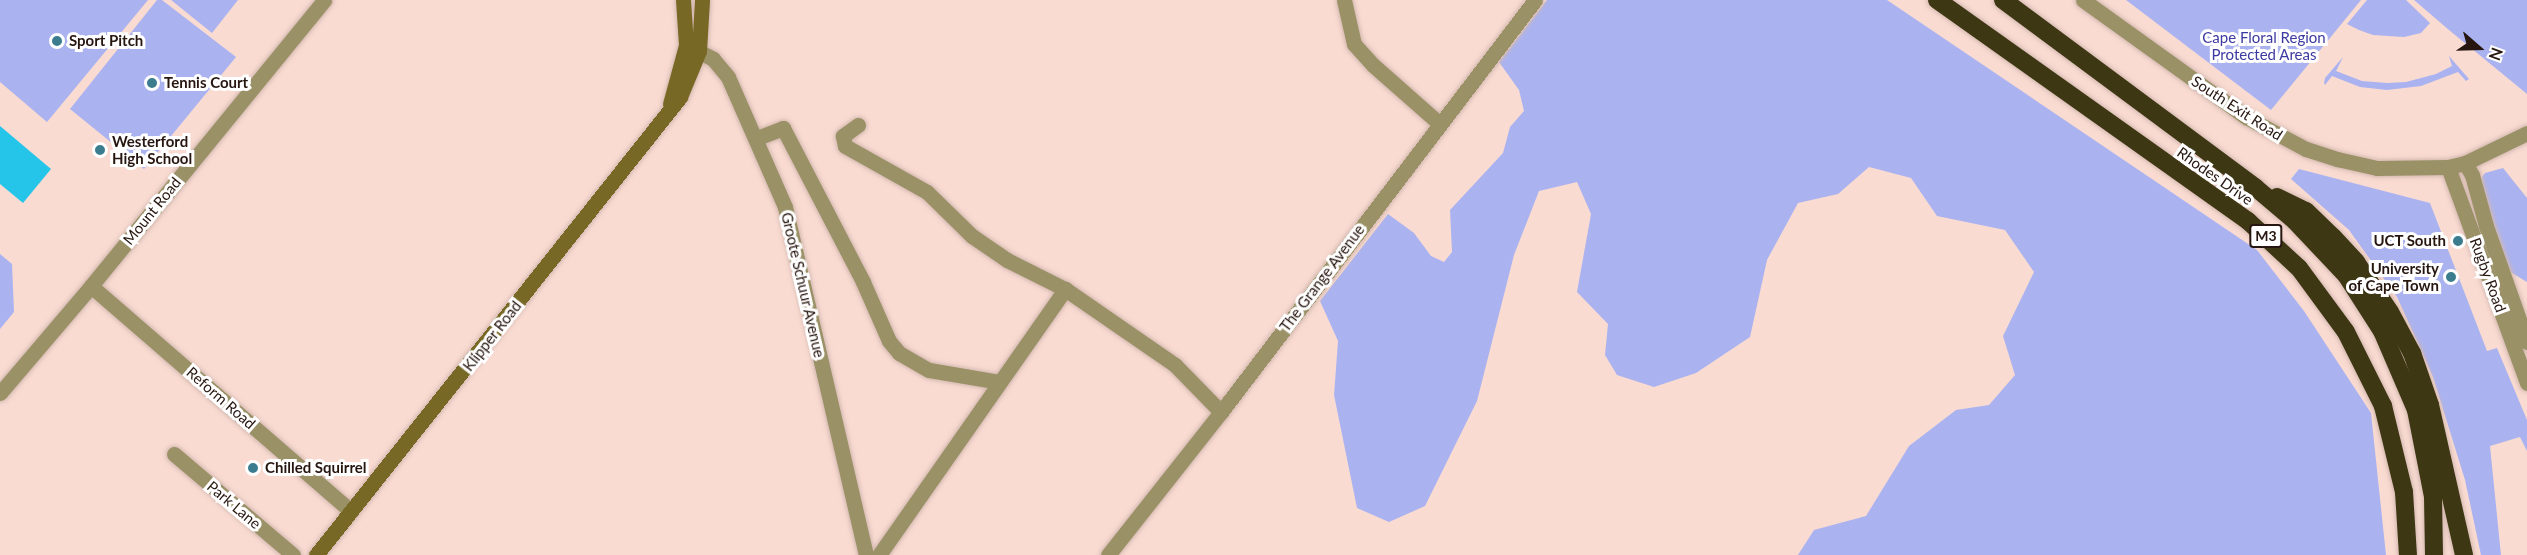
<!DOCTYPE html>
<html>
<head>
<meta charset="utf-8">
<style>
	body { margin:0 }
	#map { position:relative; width:2527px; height:555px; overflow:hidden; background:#f9dbd2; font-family:Lato,sans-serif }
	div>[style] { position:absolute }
	.green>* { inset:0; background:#aab3f0 }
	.water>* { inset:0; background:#25c5e9 }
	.roads { filter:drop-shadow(0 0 2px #d3b8af) drop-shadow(0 0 2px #d3b8af) }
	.minor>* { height:15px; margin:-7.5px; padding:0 7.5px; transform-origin:7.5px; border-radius:7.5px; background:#9a9167 }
	.secondary>* { height:15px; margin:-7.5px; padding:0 7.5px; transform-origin:7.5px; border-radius:7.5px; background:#776925 }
	.motorway>* { height:18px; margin:-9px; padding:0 9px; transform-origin:9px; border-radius:9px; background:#3e3714 }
	.dots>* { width:16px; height:16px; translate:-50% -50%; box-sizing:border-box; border:3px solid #fff; border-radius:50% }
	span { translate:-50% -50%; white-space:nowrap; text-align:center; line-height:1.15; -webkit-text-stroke:6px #fff; paint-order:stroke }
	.shield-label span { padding:2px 4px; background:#fff; border:2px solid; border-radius:4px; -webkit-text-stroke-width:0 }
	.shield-label { font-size:14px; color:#271610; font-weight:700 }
	.park-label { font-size:15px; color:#3c39a0 }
	.poi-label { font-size:15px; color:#271610; font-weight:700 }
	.left { translate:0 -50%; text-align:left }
	.right { translate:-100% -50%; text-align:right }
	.street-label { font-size:15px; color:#271610 }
	.north { position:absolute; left:2449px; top:18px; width:60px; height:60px; -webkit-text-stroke:4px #fff; paint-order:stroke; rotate:110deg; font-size:16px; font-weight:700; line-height:24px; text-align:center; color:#271610 }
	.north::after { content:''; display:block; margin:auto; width:21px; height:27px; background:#271610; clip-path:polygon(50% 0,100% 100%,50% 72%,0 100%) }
</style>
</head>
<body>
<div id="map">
	<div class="green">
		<div style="clip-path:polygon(0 0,148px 0,47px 122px,0 82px)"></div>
		<div style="clip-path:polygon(157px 0,162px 0,236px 57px,144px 169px,70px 109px)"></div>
		<div style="clip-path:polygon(171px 0,238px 0,212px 33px)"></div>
		<div style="clip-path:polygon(1547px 0,1887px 0,2257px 250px,2304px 311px,2371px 413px,2386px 555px,1798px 555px,1814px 530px,1866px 516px,1909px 446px,1956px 410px,1989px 405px,2015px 375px,2003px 336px,2034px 272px,2005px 230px,1937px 216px,1911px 178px,1869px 167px,1838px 194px,1798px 203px,1767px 260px,1750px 337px,1696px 373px,1654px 387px,1617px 375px,1605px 355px,1608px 324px,1577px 292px,1591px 214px,1577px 182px,1539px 191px,1514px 255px,1477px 401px,1425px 506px,1389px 522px,1357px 508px,1334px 395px,1338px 341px,1320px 301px,1388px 214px,1414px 233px,1431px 256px,1444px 262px,1452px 252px,1450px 210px,1503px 153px,1510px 127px,1524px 111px,1519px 90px,1499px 62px)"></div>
		<div style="clip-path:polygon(2126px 0,2361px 0,2271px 110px)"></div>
		<div style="clip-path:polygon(2367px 0,2406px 0,2430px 23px,2421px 33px,2404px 37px,2373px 35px,2359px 30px,2347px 24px)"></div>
		<div style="clip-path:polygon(2414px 0,2527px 0,2527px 94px,2449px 30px)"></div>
		<div style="clip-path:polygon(2449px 56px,2469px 79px,2466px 81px,2458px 72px,2421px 86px,2387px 90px,2360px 87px,2332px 76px,2325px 85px,2324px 83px,2325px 78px,2343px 57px,2336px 71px,2362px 81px,2387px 83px,2406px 82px,2436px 74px,2452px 66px)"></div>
		<div style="clip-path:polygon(2503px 168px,2527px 198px,2527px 282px,2512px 273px,2502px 257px,2484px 195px,2482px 177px,2485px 173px)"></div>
		<div style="clip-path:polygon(2299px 169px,2430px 203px,2487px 351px,2497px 348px,2527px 420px,2527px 451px,2520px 437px,2490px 446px,2501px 555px,2481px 555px,2465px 480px,2433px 377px,2397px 297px,2349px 230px,2291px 179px)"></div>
		<div style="clip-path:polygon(0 254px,12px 264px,14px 312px,0 329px)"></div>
	</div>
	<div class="water">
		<div style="clip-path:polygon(0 126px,51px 169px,23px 203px,0 184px)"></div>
	</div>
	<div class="roads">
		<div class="minor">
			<div style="left:1344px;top:0;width:45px;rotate:77.2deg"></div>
			<div style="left:1354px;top:44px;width:28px;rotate:48deg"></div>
			<div style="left:1373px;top:65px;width:89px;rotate:41.4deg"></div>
			<div style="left:2083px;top:0;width:201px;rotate:35.7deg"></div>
			<div style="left:2246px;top:117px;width:68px;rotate:28.1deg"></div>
			<div style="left:2306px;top:149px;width:33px;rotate:18deg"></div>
			<div style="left:2337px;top:159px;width:41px;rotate:12.7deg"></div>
			<div style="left:2377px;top:168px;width:71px;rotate:-0.8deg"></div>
			<div style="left:2448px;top:167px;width:17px;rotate:-13deg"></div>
			<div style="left:2465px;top:163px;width:69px;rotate:-25.8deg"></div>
			<div style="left:688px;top:46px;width:28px;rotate:27deg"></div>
			<div style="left:713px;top:59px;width:23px;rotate:50deg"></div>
			<div style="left:728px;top:77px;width:142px;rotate:66.3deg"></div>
			<div style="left:785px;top:207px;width:357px;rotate:76.9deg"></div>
			<div style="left:858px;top:125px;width:19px;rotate:144deg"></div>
			<div style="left:843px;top:136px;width:10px;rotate:79deg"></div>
			<div style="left:845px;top:146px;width:94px;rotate:29.3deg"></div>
			<div style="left:927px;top:192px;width:63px;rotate:44.4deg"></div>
			<div style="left:972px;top:236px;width:42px;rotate:34.4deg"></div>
			<div style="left:1007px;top:260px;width:65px;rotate:26.6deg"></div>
			<div style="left:1065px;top:289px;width:134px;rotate:34.6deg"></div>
			<div style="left:1175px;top:365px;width:66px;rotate:45.6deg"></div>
			<div style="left:757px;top:138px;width:28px;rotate:-21deg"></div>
			<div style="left:783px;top:128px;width:174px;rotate:62.5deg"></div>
			<div style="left:863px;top:282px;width:64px;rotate:66.2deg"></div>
			<div style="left:889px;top:341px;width:16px;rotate:50deg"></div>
			<div style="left:899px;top:353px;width:34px;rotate:30deg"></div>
			<div style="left:929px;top:370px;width:71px;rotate:9.7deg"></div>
			<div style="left:2465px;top:163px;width:14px;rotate:60deg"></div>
			<div style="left:2472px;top:175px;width:53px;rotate:74.6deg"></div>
			<div style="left:2486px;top:226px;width:123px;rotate:70.5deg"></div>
			<div style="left:2448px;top:167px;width:230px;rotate:69.9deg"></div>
			<div style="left:91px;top:286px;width:344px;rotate:40.9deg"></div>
			<div style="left:0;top:393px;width:140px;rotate:-49.6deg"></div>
			<div style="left:91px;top:286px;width:369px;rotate:-50.8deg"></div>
			<div style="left:174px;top:454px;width:156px;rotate:40.3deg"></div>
			<div style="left:879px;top:555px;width:325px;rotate:-55deg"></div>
			<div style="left:1108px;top:555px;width:182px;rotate:-51.7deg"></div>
			<div style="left:1221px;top:412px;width:518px;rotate:-52.69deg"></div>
		</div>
		<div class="secondary">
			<div style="left:670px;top:104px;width:61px;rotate:-74.8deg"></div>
			<div style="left:686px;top:45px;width:45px;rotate:-93.8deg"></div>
			<div style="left:316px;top:555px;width:585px;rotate:-51.52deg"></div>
			<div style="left:680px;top:97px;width:50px;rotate:-67.6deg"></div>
			<div style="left:699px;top:51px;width:51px;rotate:-86.6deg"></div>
		</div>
		<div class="motorway">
			<div style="left:1937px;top:0;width:382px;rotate:35.4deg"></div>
			<div style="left:2248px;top:221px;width:69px;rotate:42.7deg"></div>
			<div style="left:2299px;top:268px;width:79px;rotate:53.7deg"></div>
			<div style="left:2346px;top:332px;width:83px;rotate:63.4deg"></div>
			<div style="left:2383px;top:406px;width:89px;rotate:76.3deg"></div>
			<div style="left:2404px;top:492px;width:63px;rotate:86.4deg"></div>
			<div style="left:2003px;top:0;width:315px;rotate:36.6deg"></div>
			<div style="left:2256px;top:188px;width:51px;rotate:40.2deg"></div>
			<div style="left:2295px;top:221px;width:74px;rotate:46.6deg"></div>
			<div style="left:2346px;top:275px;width:67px;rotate:57.3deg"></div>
			<div style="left:2382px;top:331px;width:86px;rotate:66.7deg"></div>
			<div style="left:2416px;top:410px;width:89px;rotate:78.9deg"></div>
			<div style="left:2433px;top:497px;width:58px;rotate:89deg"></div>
			<div style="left:2277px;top:197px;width:32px;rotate:26deg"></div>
			<div style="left:2306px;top:211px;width:37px;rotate:44deg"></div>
			<div style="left:2333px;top:237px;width:34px;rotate:47deg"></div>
			<div style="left:2356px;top:262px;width:60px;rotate:55.8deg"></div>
			<div style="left:2390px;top:312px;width:47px;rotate:61.8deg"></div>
			<div style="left:2412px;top:353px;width:55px;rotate:70.9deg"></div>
			<div style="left:2430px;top:405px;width:154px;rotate:77.2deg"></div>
		</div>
	</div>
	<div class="dots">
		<div style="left:57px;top:41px;background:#3b7d8f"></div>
		<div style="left:152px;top:83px;background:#3b7d8f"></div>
		<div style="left:100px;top:150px;background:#3b7d8f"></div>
		<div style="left:2458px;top:241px;background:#3b7d8f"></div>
		<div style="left:2451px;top:277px;background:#3b7d8f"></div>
		<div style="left:253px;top:468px;background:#3b7d8f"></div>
	</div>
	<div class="shield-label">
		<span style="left:2266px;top:236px">M3</span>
	</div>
	<div class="park-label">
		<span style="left:2264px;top:46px">Cape Floral Region<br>Protected Areas</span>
	</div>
	<div class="poi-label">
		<span class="left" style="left:69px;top:41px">Sport Pitch</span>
		<span class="left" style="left:164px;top:83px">Tennis Court</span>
		<span class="left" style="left:112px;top:150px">Westerford<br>High School</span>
		<span class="right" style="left:2446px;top:241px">UCT South</span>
		<span class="right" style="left:2439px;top:277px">University<br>of Cape Town</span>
		<span class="left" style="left:265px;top:468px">Chilled Squirrel</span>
	</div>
	<div class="street-label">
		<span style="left:2237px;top:108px;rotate:33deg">South Exit Road</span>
		<span style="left:2215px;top:176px;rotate:35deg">Rhodes Drive</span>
		<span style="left:152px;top:211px;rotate:-51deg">Mount Road</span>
		<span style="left:2488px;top:275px;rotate:70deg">Rugby Road</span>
		<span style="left:1322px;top:278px;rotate:-53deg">The Grange Avenue</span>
		<span style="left:803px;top:285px;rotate:77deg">Groote Schuur Avenue</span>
		<span style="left:492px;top:336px;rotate:-52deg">Klipper Road</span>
		<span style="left:221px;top:398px;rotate:41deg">Reform Road</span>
		<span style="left:234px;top:505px;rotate:40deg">Park Lane</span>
	</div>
	<div class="north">N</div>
</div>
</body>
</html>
